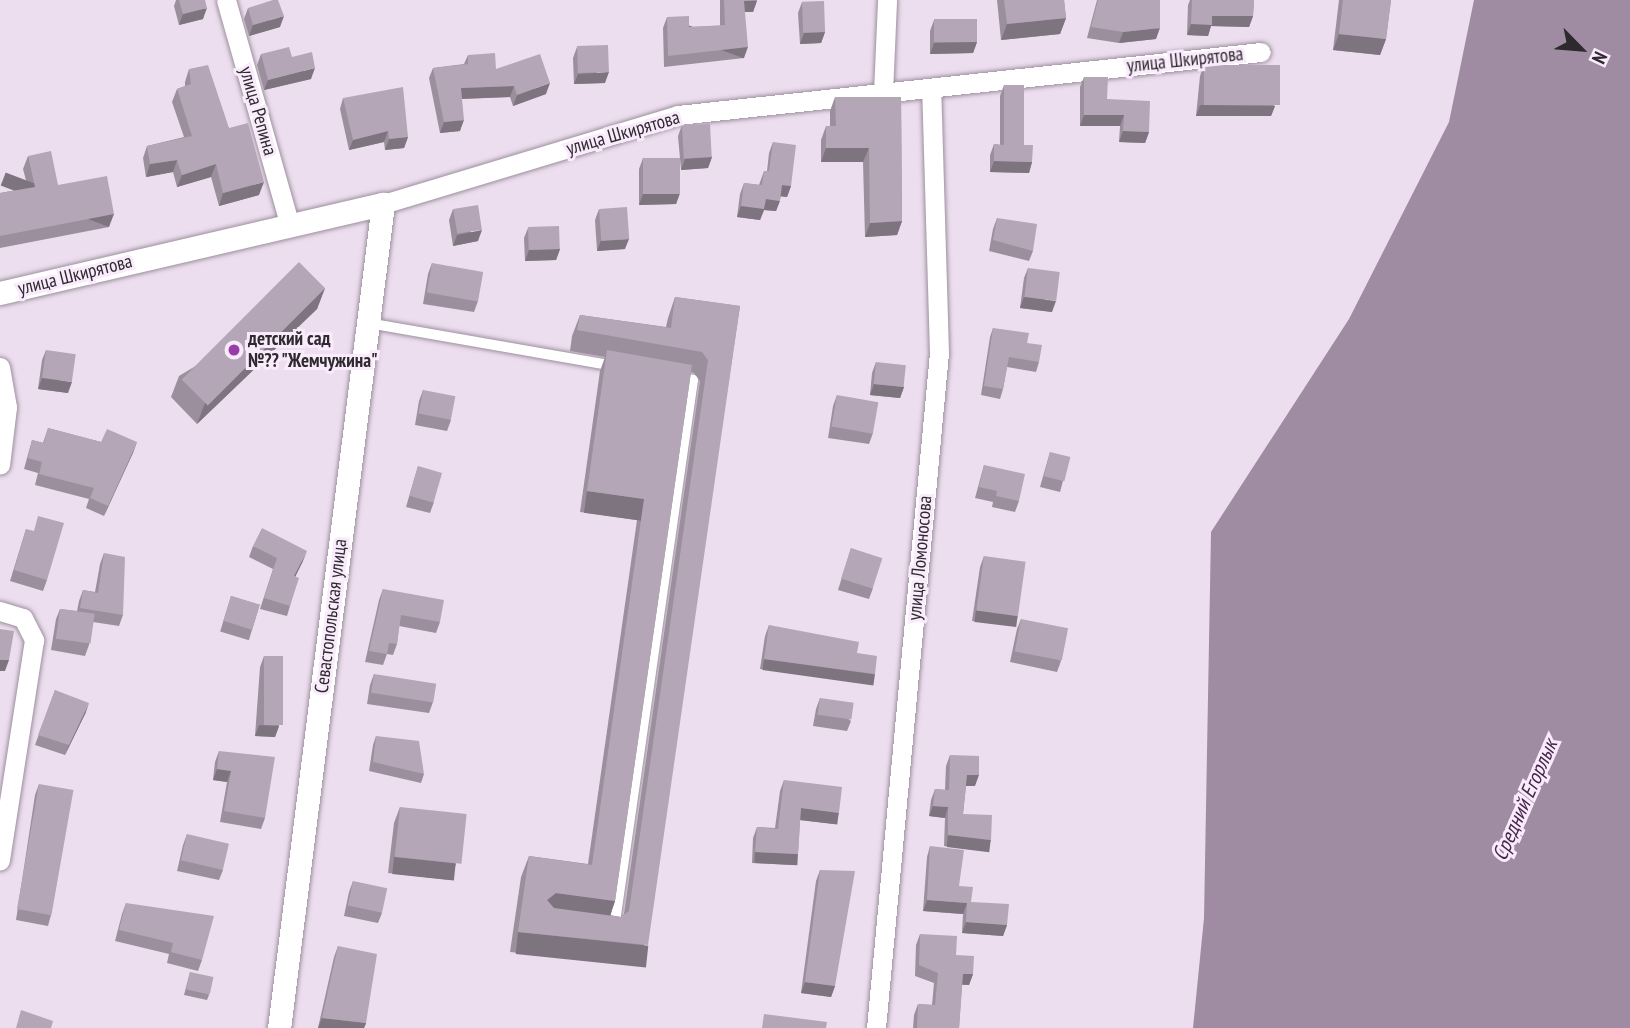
<!DOCTYPE html>
<html>
<head>
<meta charset="utf-8">
<style>
	body { margin:0 }
	#map { position:relative; width:1630px; height:1028px; overflow:hidden; background:#ecdeee; font-family:"PT Sans Narrow",sans-serif }
	div>[style] { position:absolute }
	.water>* { inset:0; background:#9f8ba2 }
	.roads { filter:drop-shadow(0 0 2px #9c8f9e) drop-shadow(0 0 2px #9c8f9e) }
	.service>* { height:10px; margin:-5px; padding:0 5px; transform-origin:5px; border-radius:5px; background:#fff }
	.minor>* { height:19px; margin:-9.5px; padding:0 9.5px; transform-origin:9.5px; border-radius:9.5px; background:#fff }
	.tertiary>* { height:23px; margin:-11.5px; padding:0 11.5px; transform-origin:11.5px; border-radius:11.5px; background:#fff }
	.wall>* { inset:0; background:#9b8f9d; transform-origin:0 0 }
	.shaded-wall>* { inset:0; background:#7e747f; transform-origin:0 0 }
	.building>* { inset:0; background:#b4a6b6; transform-origin:0 0 }
	.dots>* { width:19px; height:19px; translate:-50% -50%; box-sizing:border-box; border:4px solid #f9ebfb; border-radius:50% }
	span { translate:-50% -50%; white-space:nowrap; text-align:center; line-height:1.15; -webkit-text-stroke:6px #f9ebfb; paint-order:stroke }
	.street-label { font-size:19px; color:#2e292f }
	.poi-label { font-size:19px; color:#2e292f; font-weight:700 }
	.left { translate:0 -50%; text-align:left }
	.water-label { font-size:21px; color:#442649; font-style:italic }
	.north { position:absolute; left:1546px; top:14px; width:70px; height:70px; -webkit-text-stroke:5px #f9ebfb; paint-order:stroke; rotate:115deg; font-size:19px; font-weight:700; line-height:28px; text-align:center; color:#2e292f }
	.north::after { content:''; display:block; margin:auto; width:24px; height:32px; background:#2e292f; clip-path:polygon(50% 0,100% 100%,50% 72%,0 100%) }
</style>
</head>
<body>
<div id="map">
	<div class="water">
		<div style="clip-path:polygon(1474px 0,1630px 0,1630px 1028px,1193px 1028px,1204px 918px,1211px 532px,1349px 319px,1449px 122px)"></div>
	</div>
	<div class="roads">
		<div class="service">
			<div style="left:368px;top:323px;width:251px;rotate:9.9deg"></div>
			<div style="left:614px;top:929px;width:555px;rotate:-81.81deg"></div>
			<div style="left:693px;top:380px;width:14px;rotate:-168deg"></div>
		</div>
		<div class="minor">
			<div style="left:226px;top:0;width:232px;rotate:74.2deg"></div>
			<div style="left:883px;top:93px;width:93px;rotate:-87.5deg"></div>
			<div style="left:383px;top:204px;width:308px;rotate:-16.8deg"></div>
			<div style="left:678px;top:115px;width:586px;rotate:-6.17deg"></div>
			<div style="left:0;top:367px;width:41px;rotate:80.1deg"></div>
			<div style="left:7px;top:407px;width:58px;rotate:96.9deg"></div>
			<div style="left:0;top:611px;width:24px;rotate:17deg"></div>
			<div style="left:23px;top:618px;width:25px;rotate:63deg"></div>
			<div style="left:34px;top:640px;width:223px;rotate:98.8deg"></div>
			<div style="left:876px;top:1028px;width:678px;rotate:-84.67deg"></div>
			<div style="left:939px;top:353px;width:265px;rotate:-91.7deg"></div>
		</div>
		<div class="tertiary">
			<div style="left:0;top:293px;width:393px;rotate:-13.1deg"></div>
			<div style="left:383px;top:204px;width:831px;rotate:97.19deg"></div>
		</div>
	</div>
	<div class="wall">
		<div style="clip-path:polygon(176px 0,205px 0,203px 19px,179px 25px,174px 6px)"></div>
		<div style="clip-path:polygon(720px 0,757px 0,753px 12px,745px 12px,744px 58px,664px 67px,663px 28px,667px 17px,689px 27px,720px 26px)"></div>
		<div style="clip-path:polygon(997px 0,1064px 0,1066px 18px,1060px 34px,1001px 40px)"></div>
		<div style="clip-path:polygon(1097px 0,1160px 0,1156px 39px,1119px 43px,1087px 38px)"></div>
		<div style="clip-path:polygon(1190px 0,1254px 0,1253px 16px,1249px 27px,1211px 26px,1208px 36px,1187px 35px,1188px 5px)"></div>
		<div style="clip-path:polygon(1339px 0,1391px 0,1386px 39px,1380px 55px,1333px 50px)"></div>
		<div style="clip-path:polygon(802px 2px,825px 32px,821px 43px,800px 44px,798px 13px)"></div>
		<div style="clip-path:polygon(248px 8px,280px 27px,249px 36px,244px 19px)"></div>
		<div style="clip-path:polygon(934px 20px,977px 42px,973px 53px,930px 54px,930px 31px)"></div>
		<div style="clip-path:polygon(577px 47px,605px 83px,574px 84px,573px 58px)"></div>
		<div style="clip-path:polygon(261px 54px,292px 57px,311px 79px,264px 90px,257px 65px)"></div>
		<div style="clip-path:polygon(468px 55px,546px 94px,513px 106px,510px 97px,462px 99px,460px 131px,440px 133px,429px 78px,433px 68px,464px 64px)"></div>
		<div style="clip-path:polygon(1204px 65px,1275px 106px,1271px 116px,1196px 116px,1200px 76px)"></div>
		<div style="clip-path:polygon(189px 69px,229px 128px,259px 195px,219px 206px,211px 177px,177px 187px,173px 172px,146px 177px,143px 158px,147px 146px,184px 137px,172px 102px,177px 89px,185px 86px,185px 82px)"></div>
		<div style="clip-path:polygon(1084px 77px,1107px 99px,1149px 132px,1145px 143px,1119px 142px,1120px 126px,1080px 126px,1080px 87px)"></div>
		<div style="clip-path:polygon(1004px 85px,1024px 145px,1032px 162px,1029px 173px,990px 172px,990px 155px,994px 144px,1000px 145px,1000px 96px)"></div>
		<div style="clip-path:polygon(835px 97px,901px 97px,902px 221px,897px 235px,865px 237px,863px 162px,821px 162px,821px 140px,826px 126px,830px 126px,830px 111px)"></div>
		<div style="clip-path:polygon(343px 98px,408px 137px,404px 148px,385px 150px,384px 142px,349px 150px,340px 109px)"></div>
		<div style="clip-path:polygon(682px 125px,712px 157px,708px 168px,681px 170px,678px 136px)"></div>
		<div style="clip-path:polygon(773px 142px,791px 186px,787px 197px,781px 196px,776px 211px,764px 210px,760px 220px,737px 217px,740px 194px,744px 183px,759px 185px,764px 171px,767px 171px,769px 153px)"></div>
		<div style="clip-path:polygon(28px 156px,58px 185px,109px 227px,0 248px,0 193px,28px 188px,23px 169px)"></div>
		<div style="clip-path:polygon(643px 158px,680px 193px,676px 204px,639px 205px,639px 169px)"></div>
		<div style="clip-path:polygon(453px 209px,478px 241px,453px 246px,449px 220px)"></div>
		<div style="clip-path:polygon(599px 209px,625px 249px,597px 251px,595px 220px)"></div>
		<div style="clip-path:polygon(997px 218px,1033px 251px,1029px 261px,989px 251px,993px 229px)"></div>
		<div style="clip-path:polygon(528px 228px,560px 249px,556px 260px,525px 261px,524px 238px)"></div>
		<div style="clip-path:polygon(432px 263px,478px 301px,474px 312px,423px 304px,428px 274px)"></div>
		<div style="clip-path:polygon(1028px 268px,1052px 312px,1020px 308px,1024px 278px)"></div>
		<div style="clip-path:polygon(325px 288px,317px 309px,197px 424px,171px 397px,179px 376px)"></div>
		<div style="clip-path:polygon(evenodd,675px 297px,740px 306px,641px 966px,510px 952px,521px 877px,529px 856px,588px 864px,637px 520px,580px 512px,600px 371px,605px 357px,570px 351px,572px 336px,580px 315px,666px 327px,668px 318px,675px 297px,691px 372px,694px 373px,700px 381px,624px 914px,621px 917px,610px 915px,615px 901px,691px 372px)"></div>
		<div style="clip-path:polygon(993px 328px,1027px 343px,1039px 362px,1036px 372px,1007px 367px,1003px 389px,1000px 399px,981px 395px,990px 337px)"></div>
		<div style="clip-path:polygon(46px 350px,68px 393px,38px 389px,42px 360px)"></div>
		<div style="clip-path:polygon(876px 362px,904px 387px,900px 398px,870px 395px,872px 373px)"></div>
		<div style="clip-path:polygon(423px 390px,451px 420px,447px 431px,415px 425px,419px 401px)"></div>
		<div style="clip-path:polygon(837px 395px,873px 433px,869px 444px,828px 438px,833px 406px)"></div>
		<div style="clip-path:polygon(48px 428px,101px 442px,137px 442px,104px 516px,86px 508px,89px 499px,35px 485px,38px 473px,24px 469px,32px 440px,43px 443px)"></div>
		<div style="clip-path:polygon(1050px 452px,1063px 481px,1060px 492px,1040px 487px)"></div>
		<div style="clip-path:polygon(984px 465px,1019px 501px,1015px 512px,992px 507px,993px 502px,975px 498px)"></div>
		<div style="clip-path:polygon(418px 466px,434px 502px,430px 513px,406px 507px)"></div>
		<div style="clip-path:polygon(26px 529px,47px 580px,43px 591px,10px 581px)"></div>
		<div style="clip-path:polygon(253px 546px,303px 561px,295px 577px,290px 606px,287px 616px,260px 609px,273px 569px,249px 557px)"></div>
		<div style="clip-path:polygon(851px 548px,873px 588px,869px 599px,838px 590px)"></div>
		<div style="clip-path:polygon(104px 553px,123px 615px,119px 626px,93px 622px,89px 645px,85px 656px,51px 650px,56px 619px,60px 609px,77px 611px,79px 601px,83px 590px,95px 592px,100px 564px)"></div>
		<div style="clip-path:polygon(984px 556px,1018px 615px,1015px 626px,972px 621px,980px 567px)"></div>
		<div style="clip-path:polygon(383px 589px,440px 622px,436px 633px,399px 626px,397px 644px,393px 655px,387px 654px,383px 665px,365px 662px,379px 600px)"></div>
		<div style="left:231px;top:596px;width:30px;height:37px;rotate:17deg"></div>
		<div style="clip-path:polygon(1021px 619px,1061px 661px,1057px 672px,1010px 662px,1017px 629px)"></div>
		<div style="clip-path:polygon(769px 625px,857px 653px,875px 674px,871px 684px,760px 669px,765px 636px)"></div>
		<div style="clip-path:polygon(264px 656px,279px 726px,275px 737px,255px 736px,260px 667px)"></div>
		<div style="clip-path:polygon(374px 674px,433px 702px,429px 713px,367px 704px,370px 685px)"></div>
		<div style="clip-path:polygon(55px 690px,86px 712px,65px 755px,35px 745px)"></div>
		<div style="clip-path:polygon(820px 698px,851px 721px,847px 731px,813px 726px,816px 709px)"></div>
		<div style="clip-path:polygon(376px 736px,424px 774px,421px 783px,369px 771px,373px 745px)"></div>
		<div style="clip-path:polygon(219px 751px,265px 818px,261px 829px,220px 822px,227px 782px,213px 780px,215px 762px)"></div>
		<div style="clip-path:polygon(950px 755px,975px 786px,966px 786px,963px 814px,991px 840px,987px 851px,944px 846px,945px 818px,929px 816px,931px 800px,935px 789px,945px 790px,946px 766px)"></div>
		<div style="clip-path:polygon(784px 780px,839px 813px,835px 824px,800px 820px,798px 854px,794px 865px,752px 863px,753px 838px,757px 827px,775px 828px,780px 791px)"></div>
		<div style="clip-path:polygon(39px 784px,51px 915px,48px 926px,16px 920px,35px 795px)"></div>
		<div style="clip-path:polygon(400px 807px,456px 864px,450px 880px,388px 873px,394px 823px)"></div>
		<div style="clip-path:polygon(187px 834px,223px 870px,219px 880px,177px 871px,183px 845px)"></div>
		<div style="clip-path:polygon(930px 846px,971px 902px,1007px 925px,1003px 936px,962px 933px,963px 914px,923px 911px,927px 857px)"></div>
		<div style="clip-path:polygon(820px 870px,835px 986px,831px 997px,801px 993px,816px 881px)"></div>
		<div style="clip-path:polygon(353px 881px,382px 913px,378px 923px,344px 916px,349px 892px)"></div>
		<div style="clip-path:polygon(126px 903px,202px 960px,198px 971px,167px 963px,169px 954px,115px 941px,122px 914px)"></div>
		<div style="clip-path:polygon(920px 934px,956px 955px,973px 974px,969px 985px,962px 985px,959px 1028px,913px 1028px,914px 1015px,918px 1004px,932px 1005px,934px 983px,915px 976px,916px 945px)"></div>
		<div style="clip-path:polygon(338px 946px,366px 1023px,364px 1028px,318px 1028px,334px 957px)"></div>
		<div style="clip-path:polygon(190px 972px,209px 995px,207px 1000px,184px 995px)"></div>
	</div>
	<div class="shaded-wall">
		<div style="clip-path:polygon(744px 1px,757px 1px,753px 12px,740px 12px)"></div>
		<div style="clip-path:polygon(207px 8px,203px 19px,179px 25px,183px 14px)"></div>
		<div style="clip-path:polygon(284px 16px,280px 27px,249px 36px,253px 25px)"></div>
		<div style="clip-path:polygon(1212px 16px,1253px 16px,1249px 27px,1211px 26px,1208px 36px,1187px 35px,1191px 24px)"></div>
		<div style="clip-path:polygon(1066px 18px,1060px 34px,1001px 40px,1007px 24px)"></div>
		<div style="clip-path:polygon(1160px 28px,1156px 39px,1119px 43px,1123px 32px)"></div>
		<div style="clip-path:polygon(825px 32px,821px 43px,800px 44px,804px 33px)"></div>
		<div style="clip-path:polygon(1339px 34px,1386px 39px,1380px 55px,1333px 50px)"></div>
		<div style="clip-path:polygon(977px 42px,973px 53px,930px 54px,934px 43px)"></div>
		<div style="left:748px;top:47px;width:12px;height:81px;rotate:110deg"></div>
		<div style="clip-path:polygon(315px 68px,311px 79px,264px 90px,268px 80px)"></div>
		<div style="clip-path:polygon(609px 72px,605px 83px,574px 84px,578px 74px)"></div>
		<div style="clip-path:polygon(550px 83px,546px 94px,513px 106px,517px 95px)"></div>
		<div style="clip-path:polygon(514px 86px,510px 97px,457px 99px,461px 88px)"></div>
		<div style="clip-path:polygon(1200px 105px,1275px 106px,1271px 116px,1196px 116px)"></div>
		<div style="clip-path:polygon(1084px 115px,1124px 115px,1120px 126px,1080px 126px)"></div>
		<div style="clip-path:polygon(464px 120px,460px 131px,440px 133px,444px 122px)"></div>
		<div style="clip-path:polygon(388px 131px,384px 142px,349px 150px,353px 140px)"></div>
		<div style="clip-path:polygon(1123px 131px,1149px 132px,1145px 143px,1119px 142px)"></div>
		<div style="clip-path:polygon(408px 137px,404px 148px,385px 150px,389px 139px)"></div>
		<div style="clip-path:polygon(826px 148px,869px 148px,863px 162px,821px 162px)"></div>
		<div style="clip-path:polygon(712px 157px,708px 168px,681px 170px,685px 159px)"></div>
		<div style="clip-path:polygon(177px 160px,173px 172px,146px 177px,150px 164px)"></div>
		<div style="clip-path:polygon(994px 161px,1032px 162px,1029px 173px,990px 172px)"></div>
		<div style="clip-path:polygon(216px 164px,211px 177px,177px 187px,182px 175px)"></div>
		<div style="clip-path:polygon(264px 182px,259px 195px,219px 206px,223px 193px)"></div>
		<div style="clip-path:polygon(782px 185px,791px 186px,787px 197px,778px 196px)"></div>
		<div style="clip-path:polygon(680px 193px,676px 204px,639px 205px,643px 194px)"></div>
		<div style="clip-path:polygon(766px 199px,780px 201px,776px 211px,764px 210px,760px 220px,737px 217px,741px 206px)"></div>
		<div style="left:114px;top:214px;width:14px;height:116px;rotate:111deg"></div>
		<div style="clip-path:polygon(902px 221px,897px 235px,865px 237px,870px 223px)"></div>
		<div style="clip-path:polygon(482px 230px,478px 241px,453px 246px,457px 235px)"></div>
		<div style="clip-path:polygon(629px 239px,625px 249px,597px 251px,601px 240px)"></div>
		<div style="clip-path:polygon(560px 249px,556px 260px,525px 261px,529px 250px)"></div>
		<div style="clip-path:polygon(325px 288px,317px 309px,197px 424px,205px 403px)"></div>
		<div style="clip-path:polygon(1024px 297px,1056px 301px,1052px 312px,1020px 308px)"></div>
		<div style="clip-path:polygon(42px 378px,72px 382px,68px 393px,38px 389px)"></div>
		<div style="clip-path:polygon(874px 384px,904px 387px,900px 398px,870px 395px)"></div>
		<div style="clip-path:polygon(137px 442px,133px 453px,104px 516px,108px 506px)"></div>
		<div style="left:587px;top:491px;width:58px;height:22px;rotate:8deg"></div>
		<div style="clip-path:polygon(307px 551px,303px 561px,290px 587px,294px 576px)"></div>
		<div style="left:976px;top:610px;width:42px;height:12px;rotate:7deg"></div>
		<div style="left:764px;top:659px;width:112px;height:11px;rotate:8deg"></div>
		<div style="clip-path:polygon(0 660px,9px 660px,5px 671px,0 671px)"></div>
		<div style="clip-path:polygon(89px 703px,86px 712px,65px 755px,69px 745px)"></div>
		<div style="clip-path:polygon(259px 725px,279px 726px,275px 737px,255px 736px)"></div>
		<div style="clip-path:polygon(217px 769px,231px 771px,227px 782px,213px 780px)"></div>
		<div style="clip-path:polygon(967px 775px,979px 775px,975px 786px,963px 786px)"></div>
		<div style="clip-path:polygon(933px 806px,948px 807px,945px 818px,929px 816px)"></div>
		<div style="left:801px;top:808px;width:38px;height:12px;rotate:7deg"></div>
		<div style="left:948px;top:835px;width:43px;height:12px;rotate:7deg"></div>
		<div style="left:755px;top:852px;width:43px;height:11px;rotate:3deg"></div>
		<div style="left:394px;top:857px;width:62px;height:17px;rotate:6deg"></div>
		<div style="clip-path:polygon(556px 893px,615px 901px,608px 922px,548px 914px,547px 900px)"></div>
		<div style="clip-path:polygon(927px 900px,967px 903px,963px 914px,923px 911px)"></div>
		<div style="clip-path:polygon(966px 922px,1007px 925px,1003px 936px,962px 933px)"></div>
		<div style="left:518px;top:932px;width:131px;height:22px;rotate:6deg"></div>
		<div style="clip-path:polygon(963px 974px,973px 974px,969px 985px,959px 984px)"></div>
		<div style="clip-path:polygon(805px 982px,835px 986px,831px 997px,801px 993px)"></div>
		<div style="clip-path:polygon(322px 1018px,366px 1023px,364px 1028px,318px 1028px)"></div>
	</div>
	<div class="building">
		<div style="clip-path:polygon(179px 0,205px 0,207px 8px,183px 14px)"></div>
		<div style="clip-path:polygon(273px 0,278px 0,284px 16px,253px 25px,248px 8px)"></div>
		<div style="clip-path:polygon(724px 0,757px 0,744px 1px,748px 47px,668px 56px,667px 17px,689px 16px,689px 27px,725px 25px)"></div>
		<div style="clip-path:polygon(1004px 0,1064px 0,1066px 18px,1007px 24px)"></div>
		<div style="clip-path:polygon(1098px 0,1160px 0,1160px 28px,1123px 32px,1091px 27px)"></div>
		<div style="clip-path:polygon(1192px 0,1254px 0,1253px 16px,1212px 16px,1212px 25px,1191px 24px)"></div>
		<div style="clip-path:polygon(1343px 0,1391px 0,1386px 39px,1339px 34px)"></div>
		<div style="left:824px;top:1px;width:31px;height:22px;rotate:88deg"></div>
		<div style="left:977px;top:19px;width:23px;height:43px;rotate:90deg"></div>
		<div style="left:608px;top:45px;width:27px;height:31px;rotate:88deg"></div>
		<div style="clip-path:polygon(289px 47px,292px 57px,312px 52px,315px 68px,268px 80px,261px 54px)"></div>
		<div style="clip-path:polygon(495px 53px,496px 69px,540px 54px,550px 83px,517px 95px,514px 86px,461px 88px,464px 120px,444px 122px,433px 68px,468px 64px,468px 55px)"></div>
		<div style="clip-path:polygon(208px 65px,229px 128px,248px 123px,264px 182px,223px 193px,216px 164px,182px 175px,177px 160px,150px 164px,147px 146px,192px 136px,177px 89px,191px 84px,189px 69px)"></div>
		<div style="left:1204px;top:65px;width:76px;height:40px"></div>
		<div style="clip-path:polygon(1084px 77px,1108px 77px,1107px 99px,1150px 101px,1149px 132px,1123px 131px,1124px 115px,1084px 115px)"></div>
		<div style="clip-path:polygon(1004px 85px,1024px 85px,1024px 145px,1033px 145px,1032px 162px,994px 161px,994px 144px,1004px 145px)"></div>
		<div style="clip-path:polygon(403px 87px,408px 137px,389px 139px,388px 131px,353px 140px,343px 98px)"></div>
		<div style="clip-path:polygon(835px 97px,901px 97px,902px 221px,870px 223px,869px 148px,826px 148px,826px 126px,836px 126px)"></div>
		<div style="left:710px;top:124px;width:33px;height:28px;rotate:87deg"></div>
		<div style="clip-path:polygon(773px 142px,796px 145px,791px 186px,782px 185px,780px 201px,766px 199px,764px 209px,741px 206px,744px 183px,762px 185px,764px 171px,769px 171px)"></div>
		<div style="clip-path:polygon(51px 151px,58px 185px,107px 176px,114px 214px,0 236px,0 193px,35px 187px,28px 156px)"></div>
		<div style="left:643px;top:158px;width:37px;height:36px"></div>
		<div style="left:478px;top:205px;width:25px;height:25px;rotate:81deg"></div>
		<div style="left:627px;top:207px;width:32px;height:28px;rotate:86deg"></div>
		<div style="clip-path:polygon(997px 218px,1037px 224px,1033px 251px,993px 240px)"></div>
		<div style="left:559px;top:226px;width:23px;height:31px;rotate:88deg"></div>
		<div style="left:299px;top:262px;width:37px;height:166px;rotate:45deg"></div>
		<div style="left:432px;top:263px;width:52px;height:30px;rotate:10deg"></div>
		<div style="left:1028px;top:268px;width:32px;height:29px;rotate:7deg"></div>
		<div style="clip-path:polygon(675px 297px,740px 306px,648px 945px,518px 932px,529px 856px,592px 865px,644px 499px,587px 491px,607px 350px,692px 365px,615px 901px,556px 893px,547px 900px,554px 908px,621px 917px,629px 911px,708px 360px,702px 352px,577px 330px,580px 315px,671px 328px)"></div>
		<div style="clip-path:polygon(993px 328px,1029px 333px,1027px 343px,1042px 345px,1039px 362px,1009px 357px,1003px 389px,984px 386px)"></div>
		<div style="left:46px;top:350px;width:30px;height:28px;rotate:8deg"></div>
		<div style="left:876px;top:362px;width:30px;height:22px;rotate:6deg"></div>
		<div style="left:423px;top:390px;width:33px;height:24px;rotate:11deg"></div>
		<div style="left:837px;top:395px;width:42px;height:32px;rotate:10deg"></div>
		<div style="clip-path:polygon(48px 428px,101px 442px,107px 429px,137px 442px,108px 506px,90px 498px,94px 488px,39px 474px,42px 462px,28px 458px,32px 440px,44px 443px)"></div>
		<div style="left:1050px;top:452px;width:21px;height:25px;rotate:14deg"></div>
		<div style="clip-path:polygon(984px 465px,1025px 474px,1019px 501px,996px 496px,997px 491px,979px 487px)"></div>
		<div style="left:418px;top:466px;width:25px;height:31px;rotate:16deg"></div>
		<div style="clip-path:polygon(38px 516px,64px 523px,47px 580px,14px 570px,26px 529px,34px 531px)"></div>
		<div style="clip-path:polygon(262px 528px,307px 551px,294px 576px,299px 578px,290px 606px,264px 598px,277px 558px,253px 546px)"></div>
		<div style="left:851px;top:548px;width:33px;height:32px;rotate:18deg"></div>
		<div style="clip-path:polygon(104px 553px,125px 557px,123px 615px,80px 608px,83px 590px,98px 593px)"></div>
		<div style="left:984px;top:556px;width:42px;height:55px;rotate:8deg"></div>
		<div style="clip-path:polygon(383px 589px,444px 600px,440px 622px,401px 615px,397px 644px,389px 643px,387px 654px,369px 651px)"></div>
		<div style="left:231px;top:596px;width:30px;height:26px;rotate:17deg"></div>
		<div style="left:60px;top:609px;width:35px;height:30px;rotate:8deg"></div>
		<div style="left:1021px;top:619px;width:48px;height:33px;rotate:11deg"></div>
		<div style="clip-path:polygon(769px 625px,859px 642px,857px 653px,877px 656px,875px 674px,764px 659px)"></div>
		<div style="clip-path:polygon(0 629px,14px 631px,9px 660px,0 660px)"></div>
		<div style="left:264px;top:656px;width:19px;height:69px"></div>
		<div style="left:374px;top:674px;width:63px;height:19px;rotate:9deg"></div>
		<div style="clip-path:polygon(55px 690px,89px 703px,69px 745px,38px 735px)"></div>
		<div style="left:820px;top:698px;width:34px;height:17px;rotate:8deg"></div>
		<div style="clip-path:polygon(376px 736px,419px 741px,424px 774px,373px 762px)"></div>
		<div style="clip-path:polygon(219px 751px,275px 757px,265px 818px,224px 811px,231px 771px,217px 769px)"></div>
		<div style="clip-path:polygon(950px 755px,979px 756px,979px 775px,967px 775px,963px 814px,992px 815px,991px 840px,948px 835px,948px 807px,933px 806px,935px 789px,949px 790px)"></div>
		<div style="clip-path:polygon(784px 780px,842px 787px,839px 813px,801px 808px,798px 854px,755px 852px,757px 827px,778px 829px)"></div>
		<div style="left:39px;top:784px;width:35px;height:127px;rotate:10deg"></div>
		<div style="left:400px;top:807px;width:67px;height:50px;rotate:6deg"></div>
		<div style="left:187px;top:834px;width:43px;height:27px;rotate:13deg"></div>
		<div style="clip-path:polygon(930px 846px,964px 850px,959px 886px,973px 887px,971px 902px,1009px 904px,1007px 925px,966px 922px,967px 903px,927px 900px)"></div>
		<div style="clip-path:polygon(820px 870px,855px 871px,835px 986px,805px 982px)"></div>
		<div style="left:353px;top:881px;width:35px;height:25px;rotate:12deg"></div>
		<div style="clip-path:polygon(126px 903px,214px 916px,202px 960px,171px 952px,173px 943px,119px 930px)"></div>
		<div style="clip-path:polygon(920px 934px,957px 936px,956px 955px,974px 956px,973px 974px,963px 974px,959px 1028px,917px 1028px,918px 1004px,935px 1005px,938px 973px,919px 965px)"></div>
		<div style="clip-path:polygon(338px 946px,377px 954px,366px 1023px,322px 1018px)"></div>
		<div style="left:190px;top:972px;width:24px;height:18px;rotate:12deg"></div>
		<div style="clip-path:polygon(21px 1010px,53px 1021px,51px 1028px,16px 1028px)"></div>
		<div style="clip-path:polygon(764px 1014px,827px 1022px,826px 1028px,762px 1028px)"></div>
	</div>
	<div class="dots">
		<div style="left:234px;top:350px;background:#983da8"></div>
	</div>
	<div class="street-label">
		<span style="left:1185px;top:60px;rotate:-6deg">улица Шкирятова</span>
		<span style="left:258px;top:111px;rotate:74deg">улица Репина</span>
		<span style="left:623px;top:133px;rotate:-16deg">улица Шкирятова</span>
		<span style="left:75px;top:275px;rotate:-14deg">улица Шкирятова</span>
		<span style="left:920px;top:558px;rotate:-85deg">улица Ломоносова</span>
		<span style="left:331px;top:616px;rotate:-83deg">Севастопольская улица</span>
	</div>
	<div class="poi-label">
		<span class="left" style="left:248px;top:350px">детский сад<br>№?? "Жемчужина"</span>
	</div>
	<div class="water-label">
		<span style="left:1525px;top:800px;rotate:-66deg">Средний Егорлык</span>
	</div>
	<div class="north">N</div>
</div>
</body>
</html>
